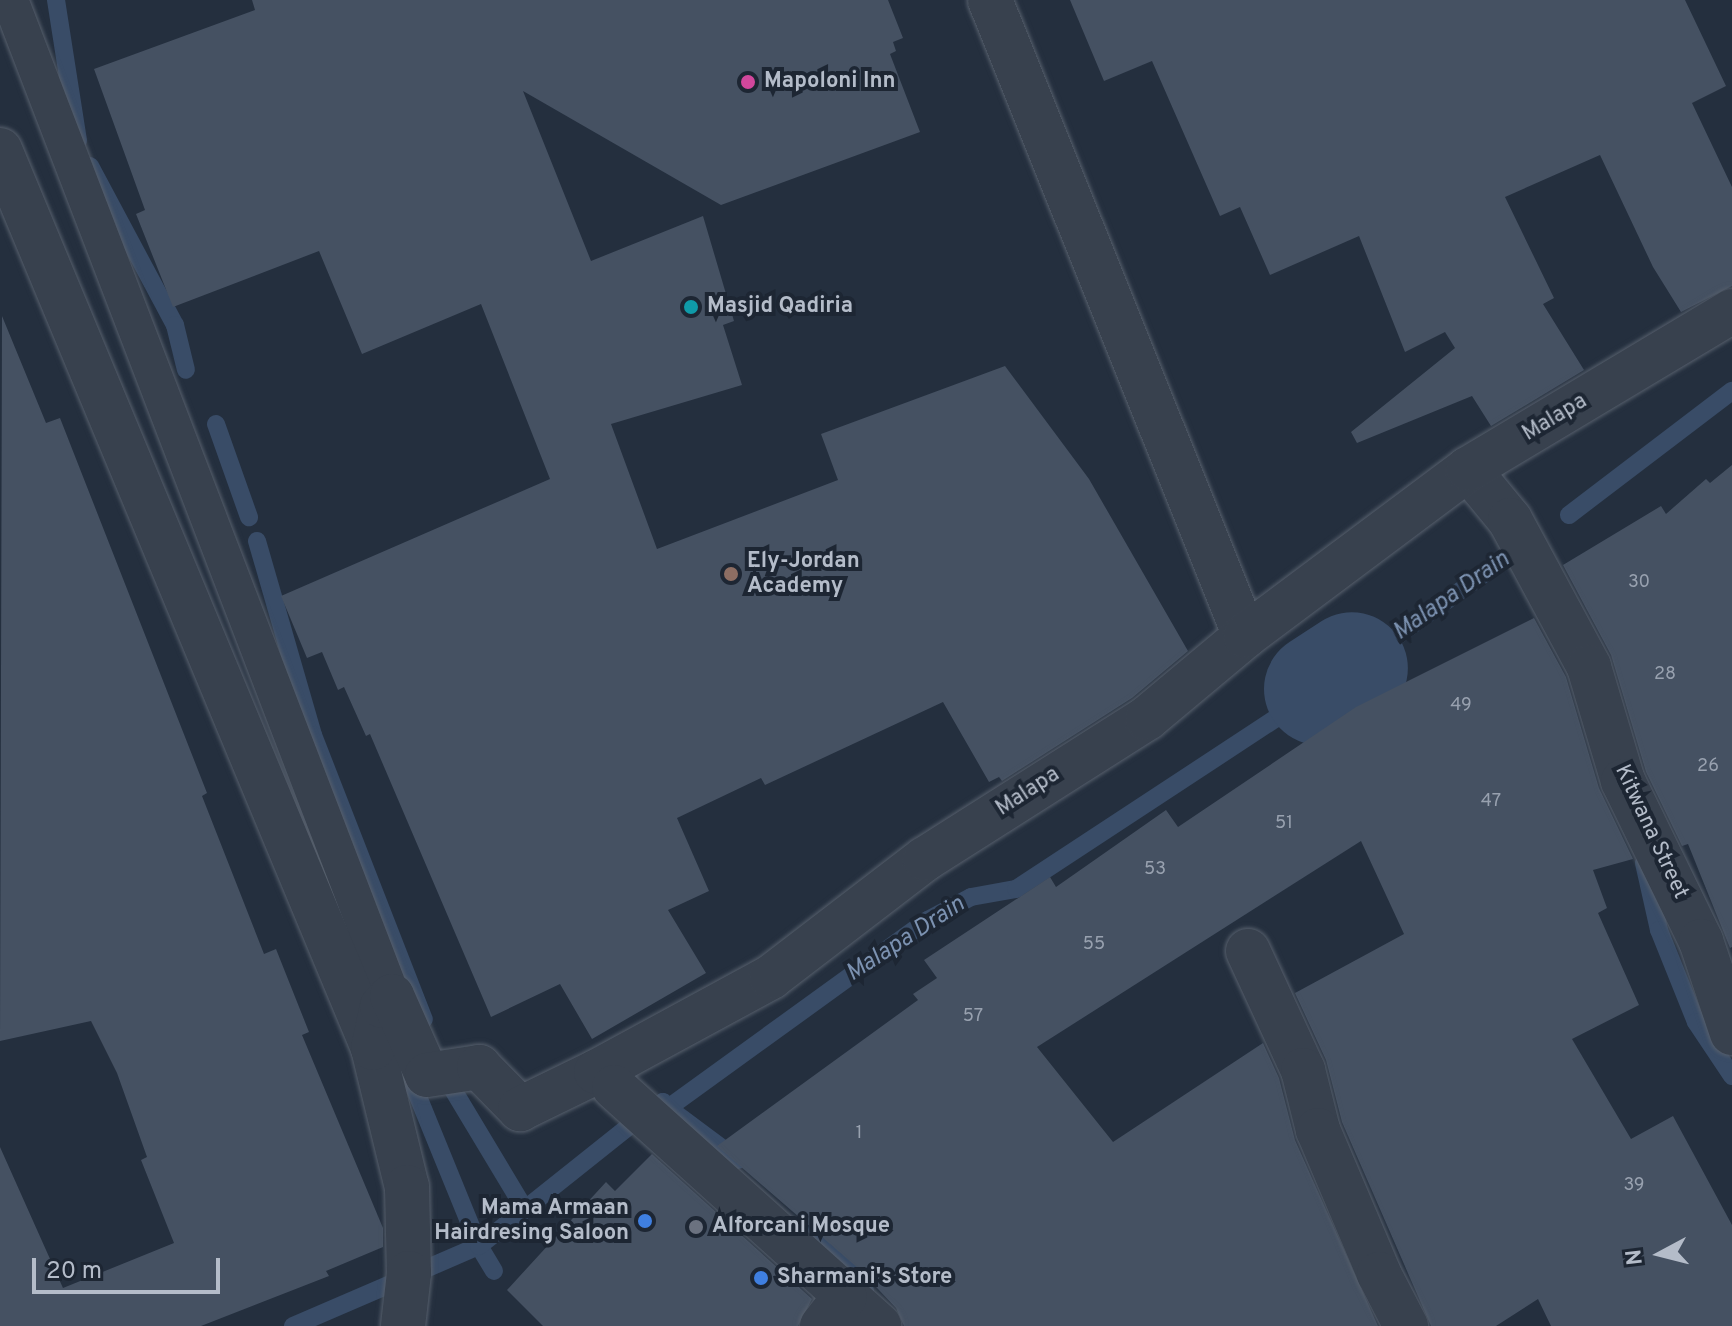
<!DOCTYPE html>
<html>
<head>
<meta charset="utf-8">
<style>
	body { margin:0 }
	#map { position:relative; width:1732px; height:1326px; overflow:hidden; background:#242f3e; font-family:Overpass,sans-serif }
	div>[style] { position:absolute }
	.stream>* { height:18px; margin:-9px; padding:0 9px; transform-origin:9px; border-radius:9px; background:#394c67 }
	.river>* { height:112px; margin:-56px; padding:0 56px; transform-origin:56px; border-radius:56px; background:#394c67 }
	.building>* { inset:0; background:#455162 }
	.roads { filter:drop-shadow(0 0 2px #565f6c) drop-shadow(0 0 2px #565f6c) }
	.service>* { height:36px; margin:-18px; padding:0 18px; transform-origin:18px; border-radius:18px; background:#38414e }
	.minor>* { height:44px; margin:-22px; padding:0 22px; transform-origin:22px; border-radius:22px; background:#38414e }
	.dots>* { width:22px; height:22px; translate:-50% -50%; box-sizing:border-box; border:4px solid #1d2633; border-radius:50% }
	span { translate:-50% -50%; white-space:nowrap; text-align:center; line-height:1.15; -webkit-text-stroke:8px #1d2633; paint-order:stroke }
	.number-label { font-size:18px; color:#98a1af }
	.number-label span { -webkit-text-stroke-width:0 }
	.poi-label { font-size:22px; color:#b4bcc9; font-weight:700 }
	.left { translate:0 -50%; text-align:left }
	.right { translate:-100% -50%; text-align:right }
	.street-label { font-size:22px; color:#b4bcc9 }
	.water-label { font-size:24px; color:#7c92b1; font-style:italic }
	.north { position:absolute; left:1620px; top:1214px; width:80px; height:80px; -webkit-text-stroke:6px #1d2633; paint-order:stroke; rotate:263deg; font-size:22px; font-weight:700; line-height:32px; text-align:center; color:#b4bcc9 }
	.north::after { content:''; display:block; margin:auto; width:28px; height:36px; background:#b4bcc9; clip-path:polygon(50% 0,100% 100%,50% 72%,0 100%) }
	.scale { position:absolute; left:32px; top:1258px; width:188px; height:36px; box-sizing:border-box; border:4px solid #b4bcc9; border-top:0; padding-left:10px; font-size:24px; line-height:28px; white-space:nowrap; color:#b4bcc9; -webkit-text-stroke:6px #1d2633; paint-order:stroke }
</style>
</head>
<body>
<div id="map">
	<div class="stream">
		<div style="left:56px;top:0;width:142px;rotate:81.1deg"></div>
		<div style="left:90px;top:166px;width:180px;rotate:61.9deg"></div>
		<div style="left:175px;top:325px;width:46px;rotate:76.3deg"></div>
		<div style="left:216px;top:424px;width:99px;rotate:70.5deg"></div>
		<div style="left:1569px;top:515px;width:205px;rotate:-37.3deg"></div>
		<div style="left:257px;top:541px;width:202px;rotate:73.9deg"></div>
		<div style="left:313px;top:735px;width:305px;rotate:68.7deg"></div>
		<div style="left:1352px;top:668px;width:201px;rotate:-35.5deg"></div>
		<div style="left:1516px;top:551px;width:10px;rotate:11deg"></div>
		<div style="left:1644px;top:863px;width:69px;rotate:77.4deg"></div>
		<div style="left:1659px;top:930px;width:99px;rotate:68.1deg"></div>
		<div style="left:1696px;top:1022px;width:65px;rotate:56.3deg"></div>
		<div style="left:408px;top:1072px;width:188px;rotate:67.8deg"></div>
		<div style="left:479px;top:1246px;width:29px;rotate:59deg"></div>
		<div style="left:443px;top:1073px;width:157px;rotate:59deg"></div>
		<div style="left:668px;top:1108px;width:87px;rotate:36.6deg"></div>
		<div style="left:817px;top:1230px;width:78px;rotate:51.8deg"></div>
		<div style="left:293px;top:1326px;width:202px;rotate:-23.3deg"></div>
		<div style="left:479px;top:1246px;width:210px;rotate:-38.6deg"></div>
		<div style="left:643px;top:1115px;width:24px;rotate:-33deg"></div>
		<div style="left:663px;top:1102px;width:8px;rotate:50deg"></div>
		<div style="left:668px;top:1108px;width:321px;rotate:-35.9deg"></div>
		<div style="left:928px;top:920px;width:49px;rotate:-28.1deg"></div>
		<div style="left:971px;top:897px;width:46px;rotate:-10.1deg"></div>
		<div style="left:1016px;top:889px;width:364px;rotate:-33.3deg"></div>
	</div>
	<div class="river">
		<div style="left:1320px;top:689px;width:38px;rotate:-33deg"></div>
	</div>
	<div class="building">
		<div style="clip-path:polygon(252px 0,888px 0,903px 38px,893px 42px,896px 51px,890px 54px,920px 132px,721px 205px,523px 91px,591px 261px,703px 216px,734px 321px,723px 325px,742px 385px,611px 424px,657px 549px,838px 480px,821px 434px,1005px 366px,1089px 479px,1188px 651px,1132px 698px,1002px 781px,999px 777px,989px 782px,943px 702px,765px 785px,761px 778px,677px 818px,709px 891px,668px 910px,706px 973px,592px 1039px,560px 984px,491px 1017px,370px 734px,366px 736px,344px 687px,338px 690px,322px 652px,307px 658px,281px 596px,550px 479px,481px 304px,362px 354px,319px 251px,173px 307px,136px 214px,145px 210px,94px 69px,255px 10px)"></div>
		<div style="clip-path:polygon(1070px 0,1685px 0,1726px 86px,1692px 103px,1732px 187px,1732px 286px,1681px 312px,1653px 267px,1600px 155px,1505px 197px,1554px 298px,1543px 304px,1584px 370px,1491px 426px,1472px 396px,1357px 443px,1351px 432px,1455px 348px,1445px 332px,1405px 352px,1359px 236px,1270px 275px,1240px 207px,1220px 216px,1152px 61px,1104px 81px)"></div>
		<div style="clip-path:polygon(2px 316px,46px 423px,60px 418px,207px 793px,202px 796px,264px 954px,276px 949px,309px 1032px,302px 1035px,383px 1228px,383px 1247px,326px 1271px,329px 1276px,201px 1326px,0 1326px,0 1147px,63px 1288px,174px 1243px,141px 1160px,147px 1157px,117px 1073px,91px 1021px,0 1041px)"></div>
		<div style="clip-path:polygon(1732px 465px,1732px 947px,1730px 948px,1688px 844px,1682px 846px,1646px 772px,1611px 655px,1563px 565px,1661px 506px,1666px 514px,1706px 479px,1710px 483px)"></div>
		<div style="clip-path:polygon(1534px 618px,1566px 677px,1599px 788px,1633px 859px,1593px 870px,1607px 908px,1598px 913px,1639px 1005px,1572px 1039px,1631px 1139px,1673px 1116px,1732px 1225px,1732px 1326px,1551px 1326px,1538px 1299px,1496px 1326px,1431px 1326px,1342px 1122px,1326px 1060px,1295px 993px,1404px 934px,1361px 841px,1037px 1047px,1113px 1142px,1263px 1043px,1279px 1078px,1295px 1140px,1378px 1326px,904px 1326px,896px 1308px,859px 1269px,717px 1146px,918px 1000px,913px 994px,937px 978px,924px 960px,1050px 877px,1056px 887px,1166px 810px,1178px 827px,1356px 707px)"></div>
		<div style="clip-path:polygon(652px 1154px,812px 1299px,798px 1326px,543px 1326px,507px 1290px,606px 1182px,615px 1191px)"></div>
	</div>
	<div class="roads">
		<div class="service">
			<div style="left:10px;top:0;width:1067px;rotate:69.02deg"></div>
		</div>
		<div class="minor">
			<div style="left:990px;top:0;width:685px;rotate:68.15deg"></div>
			<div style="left:0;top:150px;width:972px;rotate:67.44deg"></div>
			<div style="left:373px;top:1048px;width:143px;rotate:76.3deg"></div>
			<div style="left:407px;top:1187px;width:86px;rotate:88.7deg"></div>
			<div style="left:409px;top:1273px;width:53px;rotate:96.5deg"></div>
			<div style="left:1468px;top:469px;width:66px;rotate:50.5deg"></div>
			<div style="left:1510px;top:520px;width:167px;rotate:61.7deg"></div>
			<div style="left:1589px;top:667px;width:119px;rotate:73.4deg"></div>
			<div style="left:1623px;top:781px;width:178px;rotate:64deg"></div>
			<div style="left:1701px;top:941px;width:97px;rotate:71.4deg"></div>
			<div style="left:1248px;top:951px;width:131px;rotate:65.2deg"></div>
			<div style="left:1303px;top:1070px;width:62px;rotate:76deg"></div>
			<div style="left:1318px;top:1130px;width:156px;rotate:67deg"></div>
			<div style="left:1379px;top:1274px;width:59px;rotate:62.6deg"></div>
			<div style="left:373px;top:1048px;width:43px;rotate:-77.9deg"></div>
			<div style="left:382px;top:1006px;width:14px;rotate:-45deg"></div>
			<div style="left:392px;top:996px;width:86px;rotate:66.1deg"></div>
			<div style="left:427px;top:1075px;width:53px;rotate:-8.7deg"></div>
			<div style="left:479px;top:1067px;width:59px;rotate:45.7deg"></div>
			<div style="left:520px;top:1109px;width:85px;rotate:-26deg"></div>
			<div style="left:596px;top:1072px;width:199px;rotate:-28.5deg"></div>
			<div style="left:771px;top:977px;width:194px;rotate:-37.5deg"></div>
			<div style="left:925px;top:859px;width:263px;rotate:-32.4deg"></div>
			<div style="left:1147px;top:718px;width:128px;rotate:-39.9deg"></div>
			<div style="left:1245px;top:636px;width:279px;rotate:-36.8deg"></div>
			<div style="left:1468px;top:469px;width:308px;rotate:-30.9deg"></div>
			<div style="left:614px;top:1087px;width:357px;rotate:42deg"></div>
			<div style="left:822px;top:1326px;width:37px;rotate:-52deg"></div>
		</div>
	</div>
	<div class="dots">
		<div style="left:748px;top:82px;background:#d1479c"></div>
		<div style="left:691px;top:307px;background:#0f9aa8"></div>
		<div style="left:731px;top:574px;background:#8d6e63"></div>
		<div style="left:645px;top:1221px;background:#3f7fe0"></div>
		<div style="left:696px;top:1227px;background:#6b7280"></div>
		<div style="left:761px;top:1278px;background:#3f7fe0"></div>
	</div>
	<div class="number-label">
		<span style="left:1639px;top:583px">30</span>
		<span style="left:1665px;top:675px">28</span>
		<span style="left:1461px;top:706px">49</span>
		<span style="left:1708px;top:767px">26</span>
		<span style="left:1491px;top:802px">47</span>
		<span style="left:1284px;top:824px">51</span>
		<span style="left:1155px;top:870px">53</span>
		<span style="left:1094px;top:945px">55</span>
		<span style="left:973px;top:1017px">57</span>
		<span style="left:859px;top:1134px">1</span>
		<span style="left:1634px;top:1186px">39</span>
	</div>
	<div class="poi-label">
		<span class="left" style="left:764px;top:82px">Mapoloni Inn</span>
		<span class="left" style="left:707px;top:307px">Masjid Qadiria</span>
		<span class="left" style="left:747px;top:574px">Ely-Jordan<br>Academy</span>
		<span class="right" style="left:629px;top:1221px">Mama Armaan<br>Hairdresing Saloon</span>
		<span class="left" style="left:712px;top:1227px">Alforcani Mosque</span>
		<span class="left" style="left:777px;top:1278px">Sharmani's Store</span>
	</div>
	<div class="street-label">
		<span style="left:1555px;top:418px;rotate:-31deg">Malapa</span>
		<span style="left:1028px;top:792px;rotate:-33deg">Malapa</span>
		<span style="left:1651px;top:832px;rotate:65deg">Kitwana Street</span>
	</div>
	<div class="water-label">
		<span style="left:1452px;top:597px;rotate:-35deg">Malapa Drain</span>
		<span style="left:906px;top:940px;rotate:-33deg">Malapa Drain</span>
	</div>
	<div class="north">N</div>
	<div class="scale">20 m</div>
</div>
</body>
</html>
